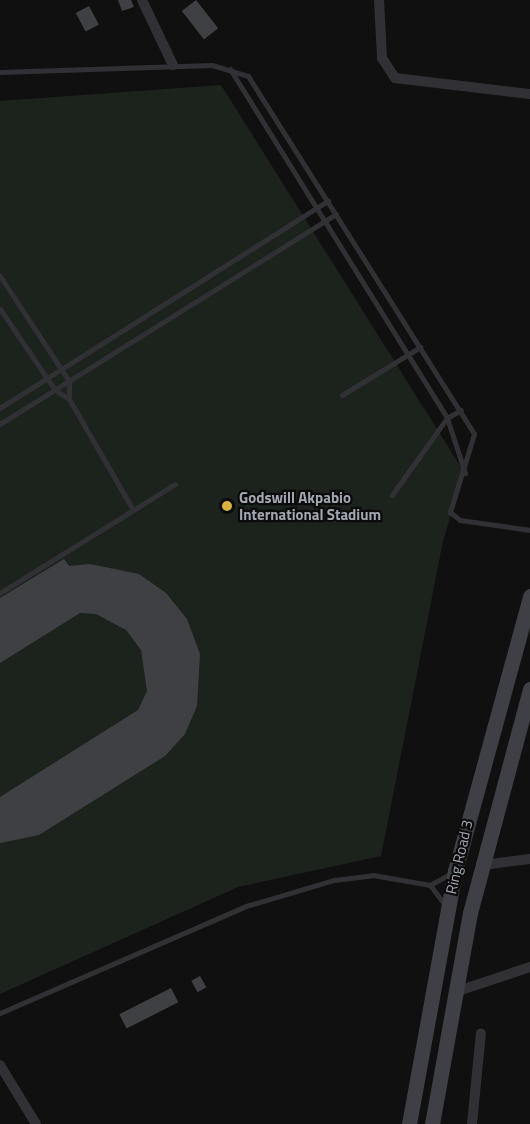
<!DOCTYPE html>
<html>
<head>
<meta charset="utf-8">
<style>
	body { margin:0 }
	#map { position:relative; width:530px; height:1124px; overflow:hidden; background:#101011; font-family:"Titillium Web",sans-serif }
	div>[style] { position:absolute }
	.green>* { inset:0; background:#1c231d }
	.building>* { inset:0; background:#3f4044; transform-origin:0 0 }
	.service>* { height:5px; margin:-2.5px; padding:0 2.5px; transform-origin:2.5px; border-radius:2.5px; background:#313135 }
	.minor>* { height:10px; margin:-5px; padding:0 5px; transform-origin:5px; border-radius:5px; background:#313135 }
	.secondary>* { height:15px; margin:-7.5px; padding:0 7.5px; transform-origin:7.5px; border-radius:7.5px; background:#3f4045 }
	.dots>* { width:16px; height:16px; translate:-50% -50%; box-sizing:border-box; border:3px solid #0b0b0c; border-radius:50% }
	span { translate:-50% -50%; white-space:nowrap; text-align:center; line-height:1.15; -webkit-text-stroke:4.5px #0b0b0c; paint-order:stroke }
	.poi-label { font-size:15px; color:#a2a6b0; font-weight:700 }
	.left { translate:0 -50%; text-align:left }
	.street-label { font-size:15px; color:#a2a6b0 }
</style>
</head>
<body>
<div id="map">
	<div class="green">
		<div style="clip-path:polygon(221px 85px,464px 472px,443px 541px,381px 856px,238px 887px,0 994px,0 101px)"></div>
	</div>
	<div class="building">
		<div style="clip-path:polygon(118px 0,131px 0,134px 7px,122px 11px)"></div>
		<div style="left:196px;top:0;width:36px;height:18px;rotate:52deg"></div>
		<div style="left:89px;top:6px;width:21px;height:15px;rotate:62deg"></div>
		<div style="clip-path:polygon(64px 559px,69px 566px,90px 564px,139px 574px,166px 593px,187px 619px,200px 654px,197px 706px,185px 734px,165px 756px,39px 835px,0 843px,0 797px,138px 710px,147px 691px,141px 650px,126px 630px,96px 614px,80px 613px,0 663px,0 598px)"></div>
		<div style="left:200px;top:976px;width:13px;height:10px;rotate:61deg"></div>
		<div style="left:171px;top:988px;width:16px;height:58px;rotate:63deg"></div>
	</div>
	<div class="service">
		<div style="left:230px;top:69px;width:411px;rotate:58.1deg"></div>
		<div style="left:447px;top:418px;width:58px;rotate:71.9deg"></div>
		<div style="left:0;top:72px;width:212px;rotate:-1.9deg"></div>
		<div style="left:212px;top:65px;width:38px;rotate:17deg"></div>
		<div style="left:248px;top:76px;width:423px;rotate:57.7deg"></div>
		<div style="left:474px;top:434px;width:82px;rotate:107.1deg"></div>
		<div style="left:450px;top:512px;width:13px;rotate:39deg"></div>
		<div style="left:460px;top:520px;width:71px;rotate:8.1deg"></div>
		<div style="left:0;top:276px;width:126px;rotate:56.7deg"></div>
		<div style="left:69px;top:381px;width:18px;rotate:90deg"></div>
		<div style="left:0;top:309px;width:98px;rotate:55.8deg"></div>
		<div style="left:55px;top:390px;width:17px;rotate:33deg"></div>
		<div style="left:69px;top:399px;width:128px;rotate:60deg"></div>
		<div style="left:342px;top:395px;width:92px;rotate:-31.6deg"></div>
		<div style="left:0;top:408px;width:388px;rotate:-32.3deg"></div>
		<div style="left:0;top:424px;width:396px;rotate:-32deg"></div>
		<div style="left:392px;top:495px;width:95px;rotate:-54.5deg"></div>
		<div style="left:447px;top:418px;width:16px;rotate:-30deg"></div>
		<div style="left:0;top:593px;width:206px;rotate:-31.9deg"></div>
		<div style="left:430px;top:885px;width:25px;rotate:-29deg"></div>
		<div style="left:0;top:1013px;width:268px;rotate:-23.5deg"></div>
		<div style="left:246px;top:906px;width:92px;rotate:-16.5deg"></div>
		<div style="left:334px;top:880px;width:39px;rotate:-7deg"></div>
		<div style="left:373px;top:875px;width:58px;rotate:10deg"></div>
		<div style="left:430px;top:885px;width:26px;rotate:53deg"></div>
	</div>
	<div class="minor">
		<div style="left:142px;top:0;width:72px;rotate:64.5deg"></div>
		<div style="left:379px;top:0;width:58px;rotate:87deg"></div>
		<div style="left:382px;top:58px;width:24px;rotate:57deg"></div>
		<div style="left:395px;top:78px;width:136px;rotate:6.8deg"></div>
		<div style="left:483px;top:865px;width:47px;rotate:-7.3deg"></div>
		<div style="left:455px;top:992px;width:79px;rotate:-18.4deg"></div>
		<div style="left:0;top:1065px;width:69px;rotate:58.6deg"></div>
		<div style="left:472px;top:1124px;width:91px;rotate:-84.4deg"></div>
	</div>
	<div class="secondary">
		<div style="left:409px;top:1124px;width:257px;rotate:-79.7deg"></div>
		<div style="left:455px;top:871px;width:285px;rotate:-74.7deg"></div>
		<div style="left:432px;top:1124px;width:214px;rotate:-79.8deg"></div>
		<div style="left:470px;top:913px;width:232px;rotate:-75deg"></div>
	</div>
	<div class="dots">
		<div style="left:227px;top:506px;background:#dcb03c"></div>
	</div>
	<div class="poi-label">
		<span class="left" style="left:239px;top:506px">Godswill Akpabio<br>International Stadium</span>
	</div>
	<div class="street-label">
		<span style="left:459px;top:857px;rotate:-77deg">Ring Road 3</span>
	</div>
</div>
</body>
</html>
